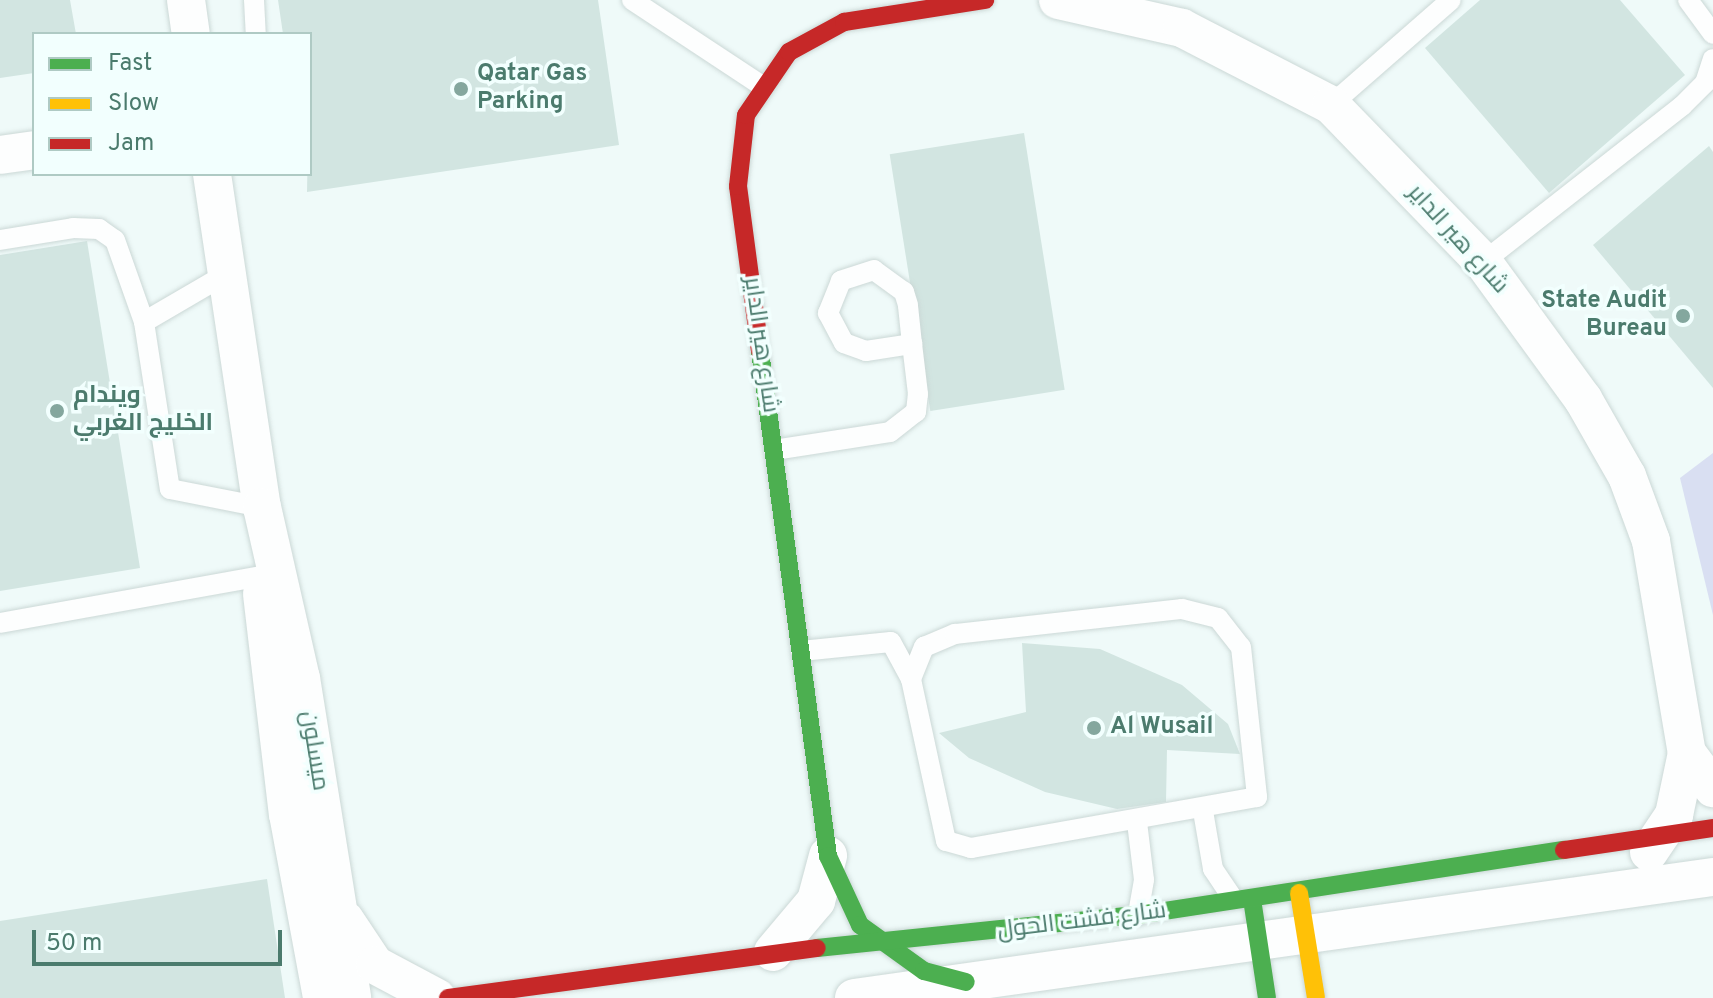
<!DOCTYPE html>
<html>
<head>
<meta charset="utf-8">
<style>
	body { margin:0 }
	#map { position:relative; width:1713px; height:998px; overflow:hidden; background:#effaf9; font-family:Overpass,Cairo,sans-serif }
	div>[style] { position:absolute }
	.green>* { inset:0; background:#d9dff2 }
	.building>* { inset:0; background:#d2e5e1; transform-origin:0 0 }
	.roads { filter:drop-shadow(0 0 2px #cbd8d6) drop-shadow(0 0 2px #cbd8d6) }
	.lane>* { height:20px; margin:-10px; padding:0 10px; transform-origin:10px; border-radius:10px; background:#fdfefe }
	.street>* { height:38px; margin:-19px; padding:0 19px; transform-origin:19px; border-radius:19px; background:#fdfefe }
	.fast>* { height:18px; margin:-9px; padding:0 9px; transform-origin:9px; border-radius:9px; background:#4caf50 }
	.slow>* { height:18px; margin:-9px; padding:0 9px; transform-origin:9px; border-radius:9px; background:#ffc107 }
	.jam>* { height:18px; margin:-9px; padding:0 9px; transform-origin:9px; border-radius:9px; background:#c62828 }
	.dots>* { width:22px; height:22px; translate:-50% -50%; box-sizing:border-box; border:4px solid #f2fffe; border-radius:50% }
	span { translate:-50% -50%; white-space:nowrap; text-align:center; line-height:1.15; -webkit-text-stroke:7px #f2fffe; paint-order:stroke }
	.poi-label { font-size:24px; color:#4b7b6d; font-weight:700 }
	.left { translate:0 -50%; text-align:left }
	.right { translate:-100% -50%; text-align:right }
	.street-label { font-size:24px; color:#4b7b6d }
	.legend { position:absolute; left:32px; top:32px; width:280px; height:144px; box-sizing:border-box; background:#f2fffe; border:2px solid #afcac4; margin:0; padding:10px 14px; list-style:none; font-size:24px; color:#4b7b6d }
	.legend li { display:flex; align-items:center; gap:16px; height:40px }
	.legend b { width:40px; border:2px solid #afcac4 }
	.scale { position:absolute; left:32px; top:930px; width:250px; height:36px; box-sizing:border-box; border:4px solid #4b7b6d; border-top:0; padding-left:10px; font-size:24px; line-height:28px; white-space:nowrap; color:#4b7b6d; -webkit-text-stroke:6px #f2fffe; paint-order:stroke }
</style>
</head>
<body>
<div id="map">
	<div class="green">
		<div style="clip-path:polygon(1713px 453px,1713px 615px,1680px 478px)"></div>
	</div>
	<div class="building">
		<div style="clip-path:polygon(0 0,70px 0,76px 34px,34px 34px,34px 73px,0 78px)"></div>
		<div style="clip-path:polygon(278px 0,598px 0,619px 145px,307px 192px,310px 34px,283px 34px)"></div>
		<div style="clip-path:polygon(1480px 0,1620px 0,1685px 75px,1549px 193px,1425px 48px)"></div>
		<div style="left:1024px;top:133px;width:260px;height:136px;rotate:81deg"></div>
		<div style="clip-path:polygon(1709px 146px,1713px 152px,1713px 388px,1593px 245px)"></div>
		<div style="clip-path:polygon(87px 241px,140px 568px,0 591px,0 255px)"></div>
		<div style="clip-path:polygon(1022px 643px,1100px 649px,1182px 685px,1228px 724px,1240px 754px,1167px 750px,1166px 802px,1117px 809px,1045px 792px,969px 758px,939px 733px,1026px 712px)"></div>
		<div style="clip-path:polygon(267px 879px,285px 998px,0 998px,0 921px)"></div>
	</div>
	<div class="roads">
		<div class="lane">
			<div style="left:254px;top:0;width:34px;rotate:87deg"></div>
			<div style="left:632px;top:0;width:154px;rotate:33.4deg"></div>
			<div style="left:1688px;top:0;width:42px;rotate:53.7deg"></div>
			<div style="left:1331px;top:105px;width:159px;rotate:-41.2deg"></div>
			<div style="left:0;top:240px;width:74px;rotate:-9.3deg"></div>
			<div style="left:73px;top:228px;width:26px;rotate:2deg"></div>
			<div style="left:99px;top:229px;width:19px;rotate:35deg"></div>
			<div style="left:115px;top:240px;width:87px;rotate:70.5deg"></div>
			<div style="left:144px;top:322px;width:169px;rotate:81.2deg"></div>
			<div style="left:170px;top:489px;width:94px;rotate:11.1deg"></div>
			<div style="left:1483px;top:262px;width:253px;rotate:-38.1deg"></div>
			<div style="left:1682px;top:106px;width:33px;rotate:-45deg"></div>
			<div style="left:1705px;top:83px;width:25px;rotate:-72deg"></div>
			<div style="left:144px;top:322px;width:95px;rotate:-30.3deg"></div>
			<div style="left:774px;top:450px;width:117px;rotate:-8.8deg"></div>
			<div style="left:890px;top:432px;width:33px;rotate:-38deg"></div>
			<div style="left:916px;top:412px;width:18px;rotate:-84deg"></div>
			<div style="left:918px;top:394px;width:50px;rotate:-96.8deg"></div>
			<div style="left:912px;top:344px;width:39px;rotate:-96deg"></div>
			<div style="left:908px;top:305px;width:14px;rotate:-107deg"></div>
			<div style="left:904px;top:292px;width:37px;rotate:-144deg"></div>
			<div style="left:874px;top:270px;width:35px;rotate:162deg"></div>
			<div style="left:841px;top:281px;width:35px;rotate:112deg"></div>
			<div style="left:828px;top:313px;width:34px;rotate:62deg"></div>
			<div style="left:844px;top:343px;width:23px;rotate:20deg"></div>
			<div style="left:866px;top:351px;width:47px;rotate:-8.7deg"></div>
			<div style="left:1182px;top:609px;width:37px;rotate:14deg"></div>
			<div style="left:1218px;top:618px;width:37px;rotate:52deg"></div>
			<div style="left:1241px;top:647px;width:151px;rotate:83.9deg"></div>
			<div style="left:1257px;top:797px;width:291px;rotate:169.9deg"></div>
			<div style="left:971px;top:848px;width:26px;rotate:-164deg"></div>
			<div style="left:946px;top:841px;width:166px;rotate:-102.2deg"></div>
			<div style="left:911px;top:679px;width:35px;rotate:-68deg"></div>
			<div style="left:924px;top:647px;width:34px;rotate:-23deg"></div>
			<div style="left:955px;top:634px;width:228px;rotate:-6.3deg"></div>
			<div style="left:0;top:623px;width:265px;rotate:-10.2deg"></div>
			<div style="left:801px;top:651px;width:90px;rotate:-5.7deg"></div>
			<div style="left:891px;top:642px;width:42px;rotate:61.6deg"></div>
			<div style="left:1203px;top:811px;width:59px;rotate:80.2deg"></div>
			<div style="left:1213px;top:869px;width:36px;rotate:56deg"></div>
			<div style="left:1137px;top:822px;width:58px;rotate:83.1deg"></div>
			<div style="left:1144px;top:880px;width:36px;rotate:100deg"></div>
		</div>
		<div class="street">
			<div style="left:186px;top:0;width:34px;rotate:82deg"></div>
			<div style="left:1058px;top:0;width:127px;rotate:12.7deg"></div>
			<div style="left:1182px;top:28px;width:168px;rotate:27.3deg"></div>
			<div style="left:1331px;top:105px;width:219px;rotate:45.9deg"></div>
			<div style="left:1483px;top:262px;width:170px;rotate:53.9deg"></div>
			<div style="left:1583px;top:399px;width:89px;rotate:60.3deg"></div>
			<div style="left:1627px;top:476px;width:69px;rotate:69.7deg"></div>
			<div style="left:1651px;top:541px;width:215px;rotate:80.4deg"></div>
			<div style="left:1687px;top:753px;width:44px;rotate:53.4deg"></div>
			<div style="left:0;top:155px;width:34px;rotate:-8deg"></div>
			<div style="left:212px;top:174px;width:337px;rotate:81.5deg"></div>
			<div style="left:262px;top:507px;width:175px;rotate:77.2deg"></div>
			<div style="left:301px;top:678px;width:324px;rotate:80.9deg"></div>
			<div style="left:262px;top:594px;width:222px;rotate:83.3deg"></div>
			<div style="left:288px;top:814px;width:187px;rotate:79.5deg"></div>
			<div style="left:1649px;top:852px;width:45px;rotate:-56deg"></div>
			<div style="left:1674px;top:815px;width:63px;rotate:-78.2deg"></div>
			<div style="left:345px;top:920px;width:54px;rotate:56.3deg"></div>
			<div style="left:375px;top:965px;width:70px;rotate:28deg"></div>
			<div style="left:773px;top:952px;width:67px;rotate:-49.9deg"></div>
			<div style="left:816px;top:901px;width:47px;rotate:-75.1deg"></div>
			<div style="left:854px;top:998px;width:867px;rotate:-8.02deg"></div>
		</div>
		<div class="fast">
			<div style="left:760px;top:351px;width:510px;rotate:82.33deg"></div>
			<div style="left:828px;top:856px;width:76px;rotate:65.1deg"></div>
			<div style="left:860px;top:925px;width:79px;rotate:35.7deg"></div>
			<div style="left:924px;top:971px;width:43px;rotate:14.7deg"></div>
			<div style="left:1252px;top:899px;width:100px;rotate:81.4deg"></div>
			<div style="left:817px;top:948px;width:323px;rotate:-5.9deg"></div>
			<div style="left:1138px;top:915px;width:431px;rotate:-8.7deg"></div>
		</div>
		<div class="slow">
			<div style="left:1299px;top:893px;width:106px;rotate:80.8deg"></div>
		</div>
		<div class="jam">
			<div style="left:760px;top:351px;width:166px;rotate:-97.6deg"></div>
			<div style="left:738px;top:186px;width:71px;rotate:-83.6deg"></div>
			<div style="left:746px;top:115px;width:76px;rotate:-55.7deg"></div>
			<div style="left:789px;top:52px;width:63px;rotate:-28.6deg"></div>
			<div style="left:844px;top:22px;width:143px;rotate:-8.9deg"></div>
			<div style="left:1564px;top:850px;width:151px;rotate:-8.4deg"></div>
			<div style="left:448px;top:998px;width:372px;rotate:-7.7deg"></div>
		</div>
	</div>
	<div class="dots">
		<div style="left:461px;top:89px;background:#84a79e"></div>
		<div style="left:1683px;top:316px;background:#84a79e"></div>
		<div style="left:57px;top:411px;background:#84a79e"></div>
		<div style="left:1094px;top:728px;background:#84a79e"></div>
	</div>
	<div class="poi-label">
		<span class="left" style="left:477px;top:89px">Qatar Gas<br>Parking</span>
		<span class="right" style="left:1667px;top:316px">State Audit<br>Bureau</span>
		<span class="left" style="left:73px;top:411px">ويندام<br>الخليج الغربي</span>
		<span class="left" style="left:1110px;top:728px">Al Wusail</span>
	</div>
	<div class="street-label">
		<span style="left:1457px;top:240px;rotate:48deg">شارع هير الداير</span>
		<span style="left:760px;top:345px;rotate:82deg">شارع هير الداير</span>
		<span style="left:313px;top:751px;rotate:81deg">ميسلون</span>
		<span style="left:1082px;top:922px;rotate:-7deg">شارع فشت الحول</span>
	</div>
	<ul class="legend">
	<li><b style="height:10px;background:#4caf50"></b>Fast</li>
	<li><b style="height:10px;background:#ffc107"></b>Slow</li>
	<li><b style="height:10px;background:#c62828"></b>Jam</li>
	</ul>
	<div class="scale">50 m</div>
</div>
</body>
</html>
